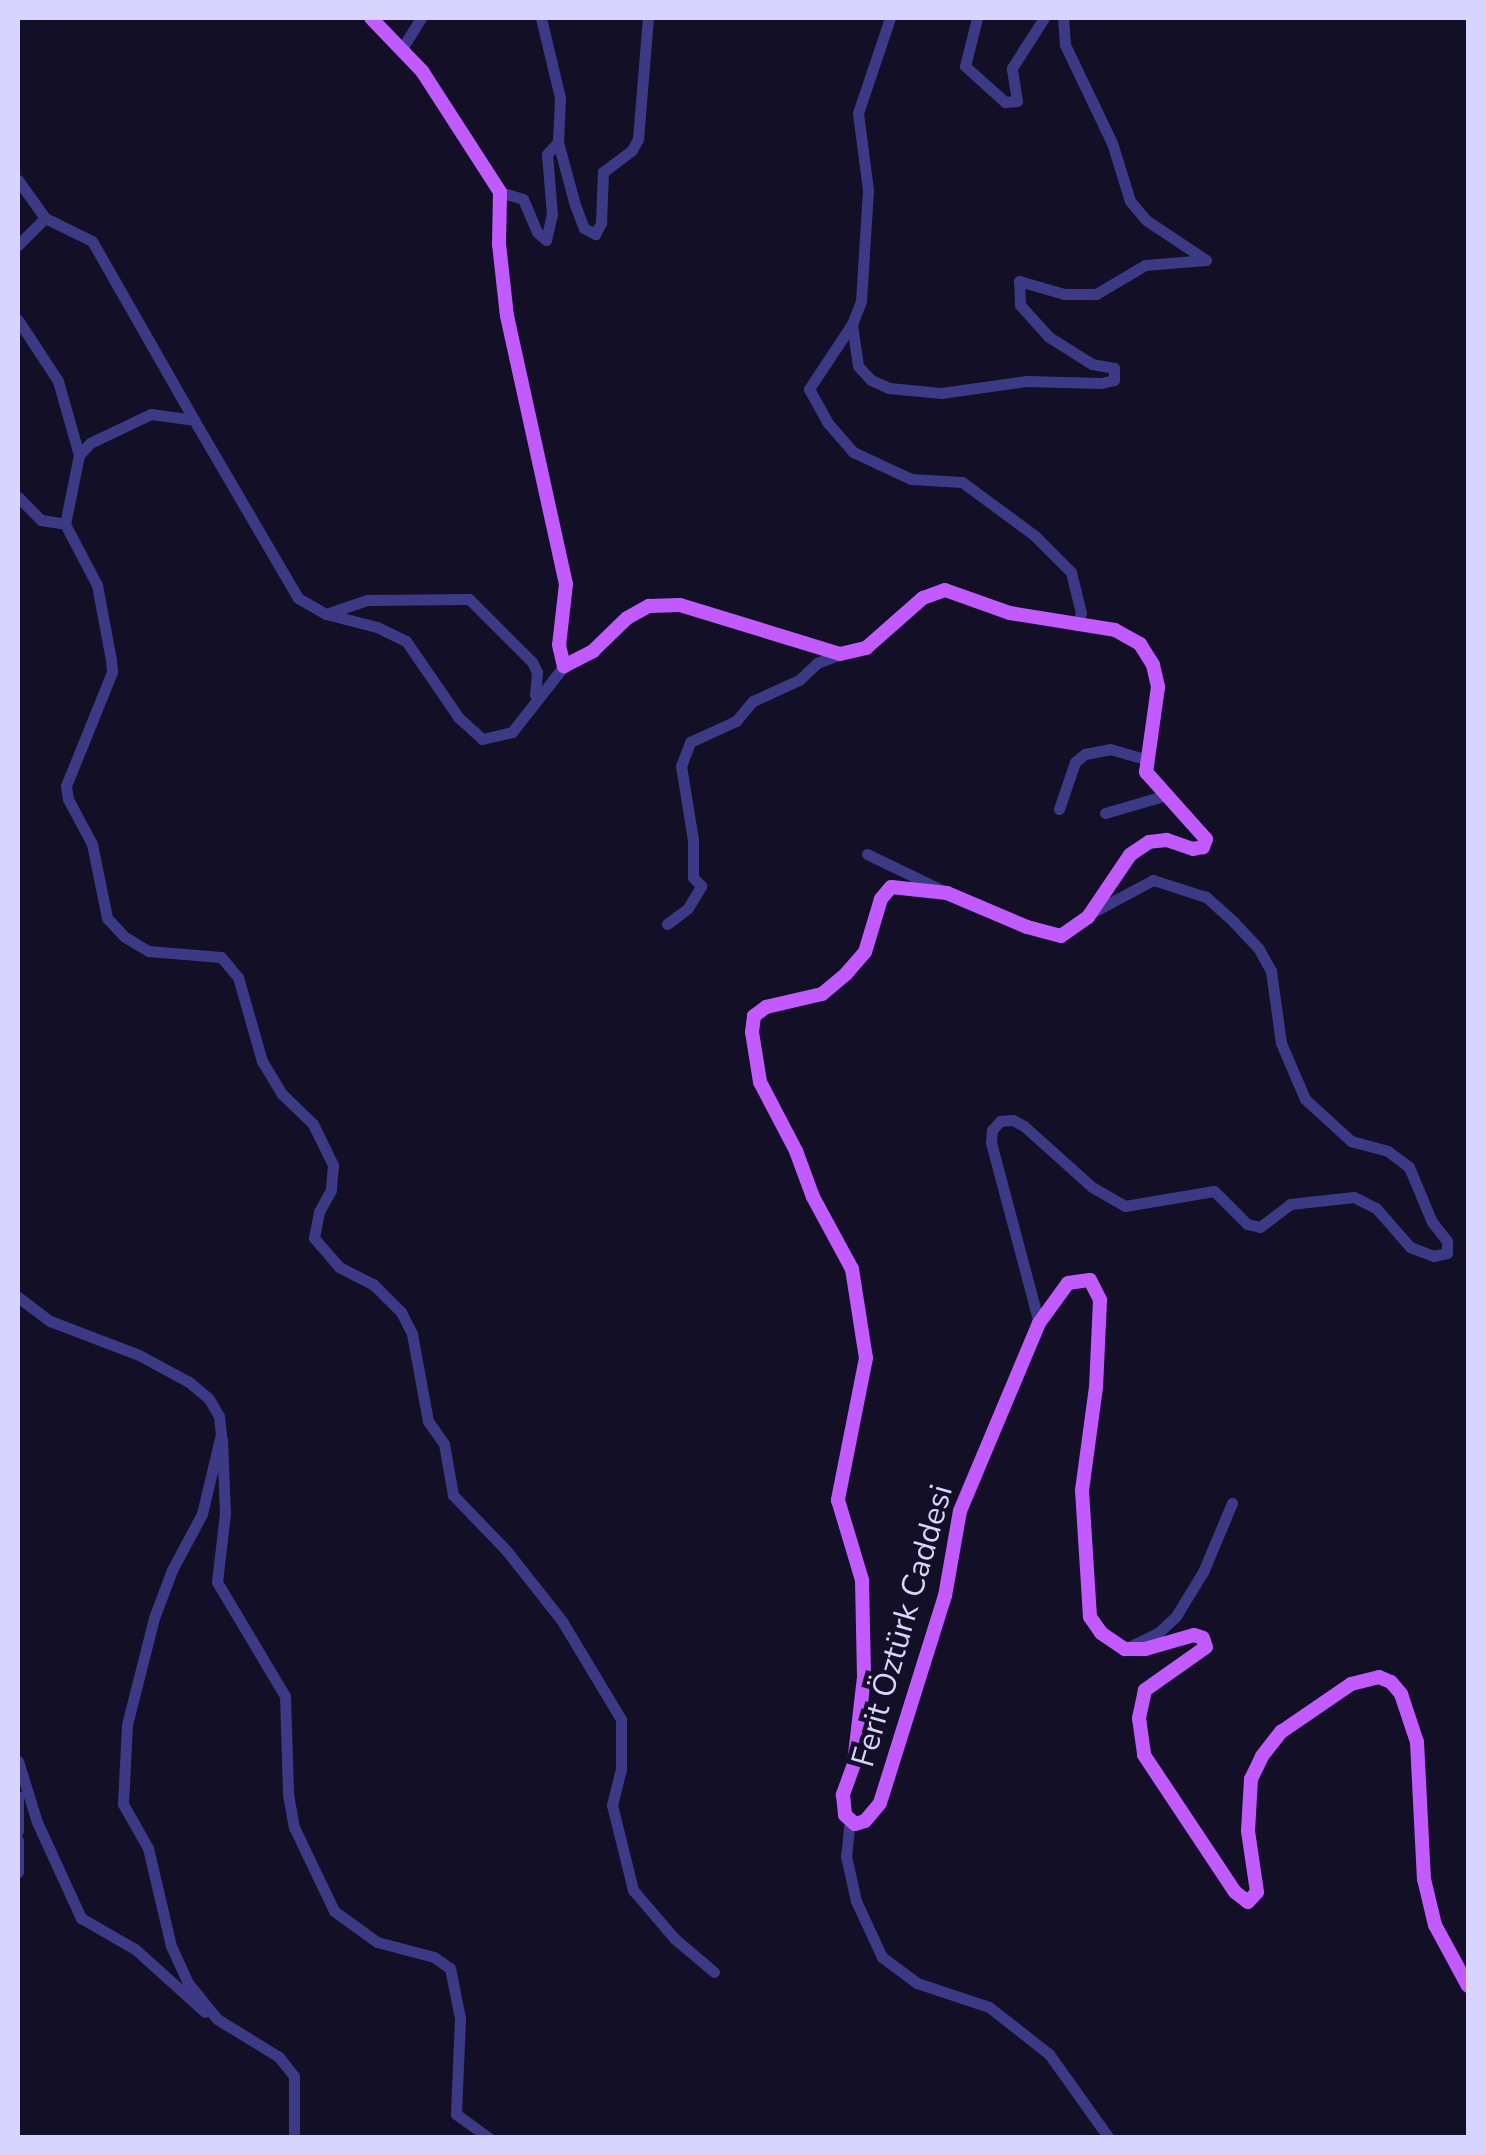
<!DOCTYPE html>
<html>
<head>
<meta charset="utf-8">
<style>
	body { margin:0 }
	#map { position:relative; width:1486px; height:2155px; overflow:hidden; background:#130f26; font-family:"Nunito Sans",sans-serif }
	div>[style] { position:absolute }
	.minor>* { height:11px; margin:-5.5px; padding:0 5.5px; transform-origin:5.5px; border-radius:5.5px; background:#3d3a85 }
	.major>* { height:14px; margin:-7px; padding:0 7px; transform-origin:7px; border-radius:7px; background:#c25bff }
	span { translate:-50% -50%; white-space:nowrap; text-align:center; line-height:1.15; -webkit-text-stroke:9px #130f26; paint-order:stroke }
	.street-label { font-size:32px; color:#d9d4ff }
	.frame { position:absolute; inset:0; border:20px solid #d9d4ff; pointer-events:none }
</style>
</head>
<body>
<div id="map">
	<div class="minor">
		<div style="left:541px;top:18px;width:82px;rotate:76.6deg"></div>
		<div style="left:560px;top:98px;width:44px;rotate:92.6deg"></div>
		<div style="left:890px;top:18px;width:100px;rotate:108.6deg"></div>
		<div style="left:858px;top:113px;width:78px;rotate:82.6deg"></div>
		<div style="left:868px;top:190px;width:111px;rotate:93.6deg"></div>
		<div style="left:861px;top:301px;width:25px;rotate:111deg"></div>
		<div style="left:852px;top:324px;width:78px;rotate:123.5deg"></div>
		<div style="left:809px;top:389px;width:38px;rotate:61deg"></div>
		<div style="left:827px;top:422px;width:40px;rotate:49deg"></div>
		<div style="left:853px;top:452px;width:64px;rotate:25deg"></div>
		<div style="left:911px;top:479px;width:51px;rotate:3.4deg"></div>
		<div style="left:962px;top:482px;width:89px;rotate:36.4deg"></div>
		<div style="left:1034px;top:535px;width:52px;rotate:45deg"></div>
		<div style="left:1071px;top:572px;width:42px;rotate:76.3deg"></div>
		<div style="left:1081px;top:613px;width:13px;rotate:108deg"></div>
		<div style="left:977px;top:18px;width:49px;rotate:104deg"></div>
		<div style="left:965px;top:66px;width:54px;rotate:42deg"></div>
		<div style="left:1005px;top:102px;width:12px;rotate:-5deg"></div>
		<div style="left:1017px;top:101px;width:33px;rotate:-99deg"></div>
		<div style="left:1012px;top:68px;width:59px;rotate:-57.4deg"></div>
		<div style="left:401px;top:50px;width:38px;rotate:-58deg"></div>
		<div style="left:18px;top:180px;width:47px;rotate:54.6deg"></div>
		<div style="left:45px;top:218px;width:52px;rotate:26.1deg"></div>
		<div style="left:92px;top:241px;width:206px;rotate:60.3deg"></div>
		<div style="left:500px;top:192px;width:24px;rotate:17deg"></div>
		<div style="left:523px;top:199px;width:36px;rotate:67deg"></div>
		<div style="left:537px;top:232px;width:12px;rotate:42deg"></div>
		<div style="left:546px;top:240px;width:26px;rotate:-77deg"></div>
		<div style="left:552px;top:215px;width:61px;rotate:-94.7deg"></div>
		<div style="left:547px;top:154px;width:16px;rotate:-47deg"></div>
		<div style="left:558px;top:142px;width:65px;rotate:74.9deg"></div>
		<div style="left:575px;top:205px;width:25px;rotate:69deg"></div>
		<div style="left:584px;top:228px;width:13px;rotate:29deg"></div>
		<div style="left:595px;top:234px;width:13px;rotate:-61deg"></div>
		<div style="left:601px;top:223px;width:51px;rotate:-87.8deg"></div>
		<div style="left:603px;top:172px;width:36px;rotate:-37deg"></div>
		<div style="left:632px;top:150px;width:13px;rotate:-61deg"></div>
		<div style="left:638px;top:139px;width:121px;rotate:-85.3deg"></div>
		<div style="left:18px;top:245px;width:38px;rotate:-45deg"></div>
		<div style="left:18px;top:320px;width:73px;rotate:56.7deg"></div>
		<div style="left:58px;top:381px;width:77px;rotate:74.2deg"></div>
		<div style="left:852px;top:324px;width:42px;rotate:81.9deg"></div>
		<div style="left:858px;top:366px;width:19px;rotate:47deg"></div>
		<div style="left:871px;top:380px;width:20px;rotate:24deg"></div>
		<div style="left:889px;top:388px;width:52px;rotate:5.5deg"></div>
		<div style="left:941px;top:393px;width:86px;rotate:-8deg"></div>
		<div style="left:1026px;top:381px;width:75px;rotate:1.5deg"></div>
		<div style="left:1101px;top:383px;width:13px;rotate:-13deg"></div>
		<div style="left:1114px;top:380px;width:12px;rotate:-90deg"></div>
		<div style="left:1114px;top:368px;width:22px;rotate:-170deg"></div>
		<div style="left:1092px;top:364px;width:51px;rotate:-147.9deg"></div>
		<div style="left:1049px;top:337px;width:43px;rotate:-132.2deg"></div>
		<div style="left:1020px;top:305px;width:24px;rotate:-92deg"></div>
		<div style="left:1019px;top:281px;width:47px;rotate:16.1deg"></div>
		<div style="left:1064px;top:294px;width:32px"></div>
		<div style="left:1096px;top:294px;width:57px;rotate:-30.6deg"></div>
		<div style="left:1145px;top:265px;width:61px;rotate:-4.7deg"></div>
		<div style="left:1206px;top:260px;width:72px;rotate:-146.3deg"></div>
		<div style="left:1146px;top:220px;width:25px;rotate:-130deg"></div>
		<div style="left:1130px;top:201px;width:61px;rotate:-107.2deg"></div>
		<div style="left:1112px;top:143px;width:109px;rotate:-115.6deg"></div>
		<div style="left:1065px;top:45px;width:27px;rotate:-94deg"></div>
		<div style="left:18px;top:497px;width:33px;rotate:45deg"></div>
		<div style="left:41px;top:520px;width:24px;rotate:9deg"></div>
		<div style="left:65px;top:524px;width:69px;rotate:62.3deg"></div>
		<div style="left:97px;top:585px;width:76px;rotate:79.4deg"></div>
		<div style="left:111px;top:660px;width:12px;rotate:85deg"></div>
		<div style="left:112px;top:672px;width:123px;rotate:112deg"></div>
		<div style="left:66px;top:786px;width:13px;rotate:81deg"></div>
		<div style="left:68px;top:799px;width:51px;rotate:61.9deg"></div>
		<div style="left:92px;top:844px;width:76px;rotate:78.5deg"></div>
		<div style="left:107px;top:918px;width:26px;rotate:47deg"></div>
		<div style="left:125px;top:937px;width:27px;rotate:31deg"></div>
		<div style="left:148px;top:951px;width:73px;rotate:4.7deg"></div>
		<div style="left:221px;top:957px;width:26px;rotate:50deg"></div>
		<div style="left:238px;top:977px;width:87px;rotate:74.1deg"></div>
		<div style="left:262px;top:1061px;width:39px;rotate:59deg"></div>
		<div style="left:282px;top:1094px;width:43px;rotate:44.1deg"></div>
		<div style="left:313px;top:1124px;width:46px;rotate:64deg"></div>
		<div style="left:333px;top:1165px;width:25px;rotate:95deg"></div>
		<div style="left:331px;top:1190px;width:25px;rotate:119deg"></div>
		<div style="left:319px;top:1212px;width:26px;rotate:101deg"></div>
		<div style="left:314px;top:1238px;width:38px;rotate:49deg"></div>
		<div style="left:339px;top:1267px;width:38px;rotate:27deg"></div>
		<div style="left:373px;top:1284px;width:40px;rotate:45deg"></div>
		<div style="left:401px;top:1312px;width:25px;rotate:63deg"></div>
		<div style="left:412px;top:1334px;width:88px;rotate:79.6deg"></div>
		<div style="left:428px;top:1421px;width:28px;rotate:55deg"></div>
		<div style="left:444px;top:1444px;width:52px;rotate:80deg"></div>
		<div style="left:453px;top:1495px;width:76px;rotate:46.1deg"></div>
		<div style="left:506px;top:1550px;width:90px;rotate:51.7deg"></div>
		<div style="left:562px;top:1621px;width:114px;rotate:59deg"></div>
		<div style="left:621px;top:1719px;width:50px;rotate:90deg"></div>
		<div style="left:621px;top:1769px;width:37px;rotate:104deg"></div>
		<div style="left:612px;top:1805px;width:88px;rotate:76.1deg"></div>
		<div style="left:633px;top:1890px;width:65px;rotate:49.4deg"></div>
		<div style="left:675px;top:1939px;width:51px;rotate:40.2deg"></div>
		<div style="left:65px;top:524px;width:70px;rotate:-78.5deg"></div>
		<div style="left:79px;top:455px;width:16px;rotate:-47deg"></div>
		<div style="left:90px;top:443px;width:68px;rotate:-25.4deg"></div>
		<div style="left:151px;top:414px;width:43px;rotate:7.9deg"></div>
		<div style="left:194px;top:420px;width:206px;rotate:59.7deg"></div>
		<div style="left:298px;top:598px;width:32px;rotate:30deg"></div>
		<div style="left:326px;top:614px;width:53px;rotate:14.3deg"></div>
		<div style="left:377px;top:627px;width:32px;rotate:26deg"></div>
		<div style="left:406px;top:641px;width:93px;rotate:55.5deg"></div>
		<div style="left:459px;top:718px;width:31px;rotate:42deg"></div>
		<div style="left:482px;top:739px;width:31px;rotate:-13deg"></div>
		<div style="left:512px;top:732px;width:84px;rotate:-51.8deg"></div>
		<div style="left:329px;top:613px;width:40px;rotate:-18.9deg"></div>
		<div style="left:367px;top:600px;width:102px;rotate:-0.6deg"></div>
		<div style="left:469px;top:599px;width:89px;rotate:45deg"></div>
		<div style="left:532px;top:662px;width:11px;rotate:63deg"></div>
		<div style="left:537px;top:672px;width:23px;rotate:95deg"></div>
		<div style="left:1059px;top:809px;width:50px;rotate:-71.2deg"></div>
		<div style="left:1075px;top:762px;width:13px;rotate:-39deg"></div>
		<div style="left:1085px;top:754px;width:25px;rotate:-11deg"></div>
		<div style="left:1110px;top:749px;width:36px;rotate:16deg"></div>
		<div style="left:1105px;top:813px;width:60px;rotate:-16.3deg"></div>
		<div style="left:867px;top:854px;width:85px;rotate:25.7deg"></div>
		<div style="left:667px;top:924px;width:26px;rotate:-37deg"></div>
		<div style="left:688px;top:908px;width:26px;rotate:-59deg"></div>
		<div style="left:701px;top:886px;width:12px;rotate:-132deg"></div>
		<div style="left:693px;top:877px;width:37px;rotate:-90deg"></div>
		<div style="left:693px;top:840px;width:75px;rotate:-99.2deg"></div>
		<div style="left:681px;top:766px;width:26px;rotate:-69deg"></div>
		<div style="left:690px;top:742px;width:51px;rotate:-24.5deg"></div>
		<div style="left:736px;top:721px;width:26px;rotate:-50deg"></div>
		<div style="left:753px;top:701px;width:51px;rotate:-24.5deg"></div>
		<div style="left:799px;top:680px;width:25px;rotate:-43deg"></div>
		<div style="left:817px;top:663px;width:25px;rotate:-21deg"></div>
		<div style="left:18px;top:1297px;width:40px;rotate:37deg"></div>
		<div style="left:50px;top:1321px;width:95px;rotate:20.9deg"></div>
		<div style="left:139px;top:1355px;width:57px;rotate:28.4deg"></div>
		<div style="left:189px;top:1382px;width:26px;rotate:40deg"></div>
		<div style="left:209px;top:1399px;width:20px;rotate:60deg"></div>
		<div style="left:219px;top:1416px;width:18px;rotate:84deg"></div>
		<div style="left:221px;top:1434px;width:82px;rotate:103.4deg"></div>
		<div style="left:202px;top:1514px;width:64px;rotate:118.2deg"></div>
		<div style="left:172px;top:1570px;width:51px;rotate:110.6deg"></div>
		<div style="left:154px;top:1618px;width:110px;rotate:104.2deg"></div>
		<div style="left:127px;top:1725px;width:79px;rotate:92.9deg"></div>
		<div style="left:123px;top:1804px;width:51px;rotate:60.4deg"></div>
		<div style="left:148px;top:1848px;width:101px;rotate:76.8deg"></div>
		<div style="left:171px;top:1946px;width:41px;rotate:65.3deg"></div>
		<div style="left:188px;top:1983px;width:46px;rotate:51.1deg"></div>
		<div style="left:217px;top:2019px;width:73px;rotate:31.5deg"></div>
		<div style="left:279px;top:2057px;width:24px;rotate:52deg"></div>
		<div style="left:294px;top:2076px;width:62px;rotate:90deg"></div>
		<div style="left:1039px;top:1323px;width:186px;rotate:-104.9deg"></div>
		<div style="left:991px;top:1143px;width:13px;rotate:-86deg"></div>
		<div style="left:992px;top:1130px;width:12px;rotate:-48deg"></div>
		<div style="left:1000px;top:1121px;width:13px;rotate:-4deg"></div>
		<div style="left:1013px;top:1120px;width:13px;rotate:29deg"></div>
		<div style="left:1024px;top:1126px;width:91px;rotate:41.9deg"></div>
		<div style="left:1092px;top:1187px;width:38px;rotate:30deg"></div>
		<div style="left:1125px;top:1206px;width:90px;rotate:-9.6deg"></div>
		<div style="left:1214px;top:1191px;width:47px;rotate:45deg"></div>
		<div style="left:1247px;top:1224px;width:13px;rotate:13deg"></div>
		<div style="left:1260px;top:1227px;width:38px;rotate:-37deg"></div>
		<div style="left:1290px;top:1204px;width:64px;rotate:-6.2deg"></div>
		<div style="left:1354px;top:1197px;width:25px;rotate:27deg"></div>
		<div style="left:1376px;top:1208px;width:52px;rotate:48.9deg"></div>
		<div style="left:1410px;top:1247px;width:25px;rotate:21deg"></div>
		<div style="left:1433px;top:1256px;width:14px;rotate:-12deg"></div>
		<div style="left:1447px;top:1253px;width:12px;rotate:-90deg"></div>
		<div style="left:1447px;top:1241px;width:24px;rotate:-128deg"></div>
		<div style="left:1432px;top:1222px;width:60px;rotate:-112.7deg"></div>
		<div style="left:1409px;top:1167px;width:26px;rotate:-143deg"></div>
		<div style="left:1388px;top:1151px;width:38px;rotate:-165deg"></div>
		<div style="left:1351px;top:1141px;width:62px;rotate:-137.6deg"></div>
		<div style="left:1305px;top:1099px;width:61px;rotate:-113.2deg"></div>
		<div style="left:1281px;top:1043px;width:73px;rotate:-97.9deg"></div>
		<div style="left:1271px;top:971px;width:25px;rotate:-119deg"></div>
		<div style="left:1259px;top:949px;width:37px;rotate:-133deg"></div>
		<div style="left:1234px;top:922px;width:38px;rotate:-138deg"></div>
		<div style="left:1206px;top:897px;width:56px;rotate:-162.2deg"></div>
		<div style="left:1153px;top:880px;width:66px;rotate:151.9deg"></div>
		<div style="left:222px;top:1439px;width:74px;rotate:87.7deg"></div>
		<div style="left:225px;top:1513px;width:69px;rotate:96.6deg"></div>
		<div style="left:217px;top:1582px;width:133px;rotate:59.2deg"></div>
		<div style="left:285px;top:1696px;width:98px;rotate:88.2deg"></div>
		<div style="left:288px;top:1794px;width:34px;rotate:80deg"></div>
		<div style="left:294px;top:1827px;width:93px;rotate:64.5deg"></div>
		<div style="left:334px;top:1911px;width:53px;rotate:35.8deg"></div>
		<div style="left:377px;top:1942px;width:59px;rotate:14.7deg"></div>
		<div style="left:434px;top:1957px;width:19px;rotate:35deg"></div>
		<div style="left:450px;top:1968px;width:51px;rotate:78.7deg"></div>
		<div style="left:460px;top:2018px;width:96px;rotate:92.4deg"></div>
		<div style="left:456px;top:2114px;width:41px;rotate:36deg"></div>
		<div style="left:1129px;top:1647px;width:32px;rotate:-26deg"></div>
		<div style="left:1158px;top:1633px;width:25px;rotate:-43deg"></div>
		<div style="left:1176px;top:1616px;width:52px;rotate:-58.5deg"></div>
		<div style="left:1203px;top:1572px;width:75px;rotate:-67.2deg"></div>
		<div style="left:18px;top:1761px;width:64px;rotate:72.7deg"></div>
		<div style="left:37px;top:1822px;width:106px;rotate:65.4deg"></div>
		<div style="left:81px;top:1918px;width:62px;rotate:29.9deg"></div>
		<div style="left:135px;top:1949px;width:94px;rotate:42deg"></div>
		<div style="left:18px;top:1796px;width:35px;rotate:90deg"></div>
		<div style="left:850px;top:1819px;width:37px;rotate:96deg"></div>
		<div style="left:846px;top:1856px;width:46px;rotate:77.5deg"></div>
		<div style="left:856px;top:1901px;width:62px;rotate:65.1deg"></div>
		<div style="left:882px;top:1957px;width:44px;rotate:36.6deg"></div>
		<div style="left:917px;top:1983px;width:76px;rotate:18.4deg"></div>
		<div style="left:989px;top:2007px;width:76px;rotate:38.1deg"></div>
		<div style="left:1049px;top:2054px;width:103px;rotate:54.5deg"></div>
		<div style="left:18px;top:1840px;width:32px;rotate:90deg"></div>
	</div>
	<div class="major">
		<div style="left:371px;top:18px;width:74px;rotate:46.1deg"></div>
		<div style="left:422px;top:71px;width:144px;rotate:57.2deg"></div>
		<div style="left:500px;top:192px;width:52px;rotate:91.1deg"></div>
		<div style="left:499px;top:244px;width:72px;rotate:83.7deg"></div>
		<div style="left:507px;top:316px;width:274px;rotate:77.6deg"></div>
		<div style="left:566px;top:584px;width:61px;rotate:96.5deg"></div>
		<div style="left:559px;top:645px;width:22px;rotate:77deg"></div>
		<div style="left:564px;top:666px;width:33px;rotate:-27deg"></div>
		<div style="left:593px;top:651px;width:47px;rotate:-44.1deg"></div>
		<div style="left:627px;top:618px;width:25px;rotate:-29deg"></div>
		<div style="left:649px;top:606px;width:31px;rotate:-2deg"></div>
		<div style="left:680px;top:605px;width:167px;rotate:17deg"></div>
		<div style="left:840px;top:654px;width:27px;rotate:-13deg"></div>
		<div style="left:866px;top:648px;width:76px;rotate:-41.3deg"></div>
		<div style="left:923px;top:598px;width:23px;rotate:-20deg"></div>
		<div style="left:945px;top:590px;width:69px;rotate:19.5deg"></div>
		<div style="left:1010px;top:613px;width:106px;rotate:9.2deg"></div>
		<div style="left:1115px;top:630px;width:29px;rotate:29deg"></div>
		<div style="left:1140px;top:644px;width:25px;rotate:58deg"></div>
		<div style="left:1153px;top:665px;width:23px;rotate:77deg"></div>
		<div style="left:1158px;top:687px;width:86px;rotate:98deg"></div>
		<div style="left:1146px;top:772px;width:90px;rotate:48.2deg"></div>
		<div style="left:1206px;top:839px;width:9px;rotate:111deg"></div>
		<div style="left:1203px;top:847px;width:10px;rotate:169deg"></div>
		<div style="left:1193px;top:849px;width:28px;rotate:-161deg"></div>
		<div style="left:1167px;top:840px;width:18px;rotate:174deg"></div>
		<div style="left:1149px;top:842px;width:23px;rotate:146deg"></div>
		<div style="left:1130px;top:855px;width:75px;rotate:124.1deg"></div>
		<div style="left:1088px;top:917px;width:33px;rotate:145deg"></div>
		<div style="left:1061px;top:936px;width:35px;rotate:-165deg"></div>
		<div style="left:1027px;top:927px;width:87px;rotate:-157deg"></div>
		<div style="left:947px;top:893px;width:56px;rotate:-173.9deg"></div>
		<div style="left:891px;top:887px;width:16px;rotate:130deg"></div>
		<div style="left:881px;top:899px;width:55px;rotate:106.8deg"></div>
		<div style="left:865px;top:952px;width:29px;rotate:131deg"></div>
		<div style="left:846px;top:974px;width:31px;rotate:140deg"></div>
		<div style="left:822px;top:994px;width:57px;rotate:166.9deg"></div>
		<div style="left:766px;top:1007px;width:15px;rotate:143deg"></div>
		<div style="left:754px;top:1016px;width:16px;rotate:97deg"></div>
		<div style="left:752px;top:1032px;width:51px;rotate:80.9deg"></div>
		<div style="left:760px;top:1082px;width:78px;rotate:62.4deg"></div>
		<div style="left:796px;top:1151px;width:49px;rotate:69.7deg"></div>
		<div style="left:813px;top:1197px;width:82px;rotate:61.6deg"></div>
		<div style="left:852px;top:1269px;width:90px;rotate:81.1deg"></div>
		<div style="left:866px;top:1358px;width:145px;rotate:101.2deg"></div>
		<div style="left:838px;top:1500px;width:84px;rotate:73.3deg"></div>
		<div style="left:862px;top:1580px;width:97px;rotate:88.8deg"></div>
		<div style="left:864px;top:1677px;width:88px;rotate:96.6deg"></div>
		<div style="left:854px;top:1764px;width:33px;rotate:110deg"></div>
		<div style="left:843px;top:1795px;width:20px;rotate:84deg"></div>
		<div style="left:845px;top:1815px;width:13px;rotate:42deg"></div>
		<div style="left:855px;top:1824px;width:10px;rotate:-17deg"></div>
		<div style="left:865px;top:1821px;width:23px;rotate:-50deg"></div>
		<div style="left:880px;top:1803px;width:217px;rotate:-72.6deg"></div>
		<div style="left:945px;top:1596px;width:86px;rotate:-80deg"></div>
		<div style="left:960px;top:1511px;width:204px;rotate:-67.2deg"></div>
		<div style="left:1039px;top:1323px;width:49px;rotate:-54.1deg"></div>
		<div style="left:1068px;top:1283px;width:22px;rotate:-8deg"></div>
		<div style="left:1090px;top:1280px;width:22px;rotate:63deg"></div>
		<div style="left:1100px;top:1300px;width:87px;rotate:92.6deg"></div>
		<div style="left:1096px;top:1387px;width:104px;rotate:97.7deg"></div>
		<div style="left:1082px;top:1490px;width:127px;rotate:86.4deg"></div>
		<div style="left:1090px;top:1617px;width:19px;rotate:55deg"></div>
		<div style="left:1101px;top:1633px;width:29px;rotate:34deg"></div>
		<div style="left:1125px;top:1649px;width:20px"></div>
		<div style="left:1145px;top:1649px;width:51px;rotate:-15.9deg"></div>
		<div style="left:1194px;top:1635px;width:9px;rotate:18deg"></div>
		<div style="left:1203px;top:1638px;width:9px;rotate:72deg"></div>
		<div style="left:1206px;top:1647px;width:75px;rotate:144.8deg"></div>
		<div style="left:1145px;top:1690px;width:29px;rotate:102deg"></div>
		<div style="left:1139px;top:1718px;width:37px;rotate:82deg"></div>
		<div style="left:1144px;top:1755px;width:164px;rotate:56.4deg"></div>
		<div style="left:1235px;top:1892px;width:16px;rotate:38deg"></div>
		<div style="left:1248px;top:1902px;width:13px;rotate:-48deg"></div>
		<div style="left:1257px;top:1892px;width:62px;rotate:-98.4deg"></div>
		<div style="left:1248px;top:1831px;width:52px;rotate:-86.7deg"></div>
		<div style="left:1251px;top:1779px;width:25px;rotate:-64deg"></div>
		<div style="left:1262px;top:1756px;width:31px;rotate:-52deg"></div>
		<div style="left:1281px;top:1732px;width:85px;rotate:-34.4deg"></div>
		<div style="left:1351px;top:1684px;width:29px;rotate:-14deg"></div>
		<div style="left:1379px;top:1677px;width:13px;rotate:23deg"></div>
		<div style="left:1391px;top:1682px;width:16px;rotate:50deg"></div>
		<div style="left:1401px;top:1694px;width:51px;rotate:71.6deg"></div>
		<div style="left:1417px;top:1742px;width:137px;rotate:87.1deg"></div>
		<div style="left:1424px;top:1879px;width:47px;rotate:76.6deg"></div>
		<div style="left:1435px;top:1925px;width:69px;rotate:61.6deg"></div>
	</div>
	<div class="street-label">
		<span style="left:903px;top:1626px;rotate:-74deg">Ferit Öztürk Caddesi</span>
	</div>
	<div class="frame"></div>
</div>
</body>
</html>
